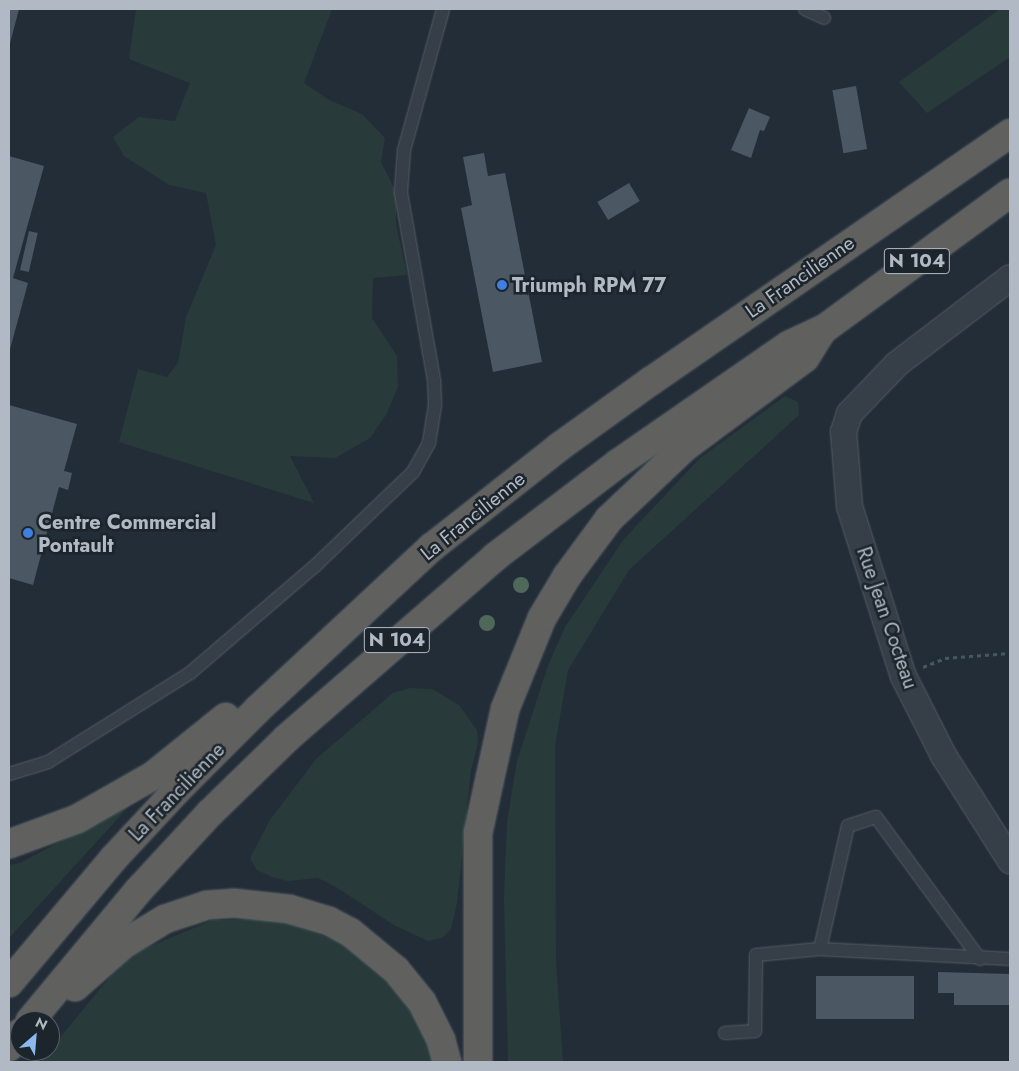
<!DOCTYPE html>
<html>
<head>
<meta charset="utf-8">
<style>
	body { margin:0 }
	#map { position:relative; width:1019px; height:1071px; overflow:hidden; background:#232d37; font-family:Jost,sans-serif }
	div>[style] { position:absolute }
	.green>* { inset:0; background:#283b3a }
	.building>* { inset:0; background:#4b5763; transform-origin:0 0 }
	.path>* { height:3px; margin-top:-1.5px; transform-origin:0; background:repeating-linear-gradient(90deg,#465859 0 4px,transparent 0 8px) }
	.roads { filter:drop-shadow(0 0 1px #545d65) drop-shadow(0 0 1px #545d65) }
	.service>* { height:12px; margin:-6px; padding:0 6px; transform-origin:6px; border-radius:6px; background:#363f48 }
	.minor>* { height:25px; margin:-12.5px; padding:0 12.5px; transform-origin:12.5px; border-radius:12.5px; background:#363f48 }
	.trunk>* { height:28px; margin:-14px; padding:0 14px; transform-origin:14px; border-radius:14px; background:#60605e }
	.trees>* { width:16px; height:16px; margin:-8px; border-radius:50%; background:#4e685a }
	.dots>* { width:14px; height:14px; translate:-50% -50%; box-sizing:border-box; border:2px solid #1c242c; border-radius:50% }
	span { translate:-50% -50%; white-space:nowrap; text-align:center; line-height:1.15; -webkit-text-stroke:5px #1c242c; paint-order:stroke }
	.shield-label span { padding:1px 4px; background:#1c242c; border:1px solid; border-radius:4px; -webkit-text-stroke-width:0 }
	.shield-label { font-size:19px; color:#b1bac4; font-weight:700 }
	.street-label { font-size:20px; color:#b1bac4 }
	.poi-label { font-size:20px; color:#b1bac4; font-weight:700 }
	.left { translate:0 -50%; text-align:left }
	.frame { position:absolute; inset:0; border:10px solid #b1bac4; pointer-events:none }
	.north { position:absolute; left:10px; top:1011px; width:50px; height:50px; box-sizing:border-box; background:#1c242c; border:1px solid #586069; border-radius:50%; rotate:27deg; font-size:14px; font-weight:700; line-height:20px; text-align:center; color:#b1bac4 }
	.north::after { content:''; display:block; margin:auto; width:18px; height:22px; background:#8bb9ee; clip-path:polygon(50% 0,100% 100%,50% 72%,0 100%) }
</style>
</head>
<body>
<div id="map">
	<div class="green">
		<div style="clip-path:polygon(136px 9px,332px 9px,304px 83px,329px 100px,362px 114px,385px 138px,381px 162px,396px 192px,396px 224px,407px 275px,373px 278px,372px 318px,397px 356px,398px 387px,386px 415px,370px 438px,335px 458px,290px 456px,314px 503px,119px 442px,138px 369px,167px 377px,178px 363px,186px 317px,216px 245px,206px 193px,169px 185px,124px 156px,113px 137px,139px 117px,175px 121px,190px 83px,129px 59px)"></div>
		<div style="clip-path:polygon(1000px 9px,1010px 9px,1010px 57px,927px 113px,899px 82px)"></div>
		<div style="clip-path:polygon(785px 396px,798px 402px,799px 415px,629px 570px,568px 670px,555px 746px,556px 961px,563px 1062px,508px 1062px,504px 898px,507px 822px,517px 761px,548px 666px,565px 627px,623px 540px,700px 458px)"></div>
		<div style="clip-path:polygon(410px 688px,432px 689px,459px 705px,477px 730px,478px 743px,471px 770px,457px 903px,451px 929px,442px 938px,428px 941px,394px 925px,336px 887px,318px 878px,288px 881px,272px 877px,257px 870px,250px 858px,270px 820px,316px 759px,393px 693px)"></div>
		<div style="clip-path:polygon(131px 804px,9px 938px,9px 865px,20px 863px)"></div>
		<div style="clip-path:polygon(276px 919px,354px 947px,406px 1002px,436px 1062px,40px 1062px,127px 956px,213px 920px)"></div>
	</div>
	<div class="building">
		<div style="clip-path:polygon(9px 9px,19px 9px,9px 47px)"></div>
		<div style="left:856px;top:86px;width:64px;height:24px;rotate:80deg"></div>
		<div style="clip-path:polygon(749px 108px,770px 117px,764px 131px,760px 130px,751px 158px,731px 150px)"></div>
		<div style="clip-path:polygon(484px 153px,488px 176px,505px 173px,542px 362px,493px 372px,461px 208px,472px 205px,463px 157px)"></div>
		<div style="clip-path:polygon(9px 156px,44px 166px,13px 278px,28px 283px,9px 353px)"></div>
		<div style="left:629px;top:183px;width:21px;height:37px;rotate:59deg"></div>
		<div style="left:29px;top:231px;width:9px;height:40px;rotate:13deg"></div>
		<div style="clip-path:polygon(9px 405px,77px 424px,64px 471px,72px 473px,68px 490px,59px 487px,33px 585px,9px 578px)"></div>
		<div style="clip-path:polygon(938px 972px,1010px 974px,1010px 1005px,954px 1005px,954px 993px,938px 993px)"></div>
		<div style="left:816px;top:976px;width:98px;height:43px"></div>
	</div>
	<div class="path">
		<div style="left:923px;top:667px;width:24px;rotate:-22deg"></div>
		<div style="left:945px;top:658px;width:65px;rotate:-4.4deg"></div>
	</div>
	<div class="roads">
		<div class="service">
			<div style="left:805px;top:9px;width:21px;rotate:25deg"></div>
			<div style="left:9px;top:774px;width:41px;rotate:-17.1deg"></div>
			<div style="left:48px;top:762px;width:168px;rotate:-32.1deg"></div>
			<div style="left:190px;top:673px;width:165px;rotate:-40.6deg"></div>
			<div style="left:315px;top:566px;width:136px;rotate:-43.8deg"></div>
			<div style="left:413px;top:472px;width:33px;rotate:-61deg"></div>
			<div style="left:429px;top:443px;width:38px;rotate:-81deg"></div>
			<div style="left:435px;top:405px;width:25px;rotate:-92deg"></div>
			<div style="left:434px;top:380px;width:191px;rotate:-100deg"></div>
			<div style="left:401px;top:192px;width:42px;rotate:-85.9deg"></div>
			<div style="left:404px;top:150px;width:146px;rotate:-74.5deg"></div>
			<div style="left:820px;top:949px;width:126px;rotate:-77.2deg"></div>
			<div style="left:848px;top:826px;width:29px;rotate:-18deg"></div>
			<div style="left:876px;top:817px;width:176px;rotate:53.8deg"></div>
			<div style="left:725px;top:1033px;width:30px;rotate:-4deg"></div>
			<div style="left:755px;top:1031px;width:76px;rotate:-89.2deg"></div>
			<div style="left:756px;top:955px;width:64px;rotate:-5.4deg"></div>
			<div style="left:820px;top:949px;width:190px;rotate:3deg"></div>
		</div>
		<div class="minor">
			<div style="left:1010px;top:277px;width:143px;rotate:142.7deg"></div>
			<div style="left:896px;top:364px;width:68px;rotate:133.8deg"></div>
			<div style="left:849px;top:413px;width:19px;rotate:108deg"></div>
			<div style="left:843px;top:431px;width:75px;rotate:85.4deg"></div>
			<div style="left:849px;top:506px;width:178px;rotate:72.4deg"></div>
			<div style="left:903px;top:676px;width:89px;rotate:63.1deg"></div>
			<div style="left:943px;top:755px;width:125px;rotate:57.5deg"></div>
		</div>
		<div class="trunk">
			<div style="left:9px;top:844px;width:72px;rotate:-20.2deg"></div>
			<div style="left:77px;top:819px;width:89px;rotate:-29.7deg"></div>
			<div style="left:154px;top:775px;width:92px;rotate:-38.9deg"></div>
			<div style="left:9px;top:983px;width:162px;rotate:-50deg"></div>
			<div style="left:113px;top:859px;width:97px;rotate:-47.1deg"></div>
			<div style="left:179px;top:788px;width:112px;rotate:-45deg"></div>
			<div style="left:258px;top:709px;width:238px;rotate:-43deg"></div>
			<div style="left:432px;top:547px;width:162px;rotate:-38.2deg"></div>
			<div style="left:559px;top:447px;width:113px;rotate:-35.7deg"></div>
			<div style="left:651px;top:381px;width:436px;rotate:-34.6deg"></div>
			<div style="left:75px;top:987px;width:65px;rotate:-41.3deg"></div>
			<div style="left:124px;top:944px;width:48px;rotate:-31.4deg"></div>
			<div style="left:165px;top:919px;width:44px;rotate:-18.4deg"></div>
			<div style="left:207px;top:905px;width:26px;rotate:-4deg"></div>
			<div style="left:233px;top:903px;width:56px;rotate:6.1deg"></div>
			<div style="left:289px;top:909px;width:42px;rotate:16.7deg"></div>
			<div style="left:329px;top:921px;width:24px;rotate:28deg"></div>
			<div style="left:350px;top:932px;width:60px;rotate:39.6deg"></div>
			<div style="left:396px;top:970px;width:41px;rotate:50.9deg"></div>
			<div style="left:422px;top:1002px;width:42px;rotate:63.4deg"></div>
			<div style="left:441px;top:1040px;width:23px;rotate:75deg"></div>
			<div style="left:30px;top:1021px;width:168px;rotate:-50.3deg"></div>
			<div style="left:137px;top:892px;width:108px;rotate:-47.3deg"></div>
			<div style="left:210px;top:813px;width:107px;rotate:-44.2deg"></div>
			<div style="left:287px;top:738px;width:276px;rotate:-41deg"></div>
			<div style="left:495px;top:557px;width:153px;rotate:-37.3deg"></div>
			<div style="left:617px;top:464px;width:209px;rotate:-34.7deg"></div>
			<div style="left:789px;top:345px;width:38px;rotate:-25deg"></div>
			<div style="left:824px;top:329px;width:230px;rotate:-36.2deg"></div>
			<div style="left:9px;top:1047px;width:18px;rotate:-52deg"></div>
			<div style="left:478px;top:1062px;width:229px;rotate:-90deg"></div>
			<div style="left:478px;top:833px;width:127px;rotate:-77.7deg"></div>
			<div style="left:505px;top:709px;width:98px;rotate:-67.9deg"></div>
			<div style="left:542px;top:618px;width:49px;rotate:-59.2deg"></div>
			<div style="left:567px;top:576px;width:71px;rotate:-53.6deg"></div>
			<div style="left:609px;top:519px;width:105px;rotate:-43.5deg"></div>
			<div style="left:685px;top:447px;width:149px;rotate:-36.6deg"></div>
			<div style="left:805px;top:358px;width:32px;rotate:-58deg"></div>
		</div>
	</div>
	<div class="trees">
		<div style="left:521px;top:585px"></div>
		<div style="left:487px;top:623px"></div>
	</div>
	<div class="dots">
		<div style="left:502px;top:285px;background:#3f7fe0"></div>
		<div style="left:28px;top:533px;background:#3f7fe0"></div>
	</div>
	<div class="shield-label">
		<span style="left:917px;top:261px">N 104</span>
		<span style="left:397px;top:640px">N 104</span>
	</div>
	<div class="street-label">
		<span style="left:800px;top:277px;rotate:-35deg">La Francilienne</span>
		<span style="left:473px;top:516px;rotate:-39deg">La Francilienne</span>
		<span style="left:887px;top:618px;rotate:71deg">Rue Jean Cocteau</span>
		<span style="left:177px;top:792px;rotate:-46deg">La Francilienne</span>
	</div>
	<div class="poi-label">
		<span class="left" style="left:512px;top:285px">Triumph RPM 77</span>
		<span class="left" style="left:38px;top:534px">Centre Commercial<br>Pontault</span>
	</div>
	<div class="frame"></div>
	<div class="north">N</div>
</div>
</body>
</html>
